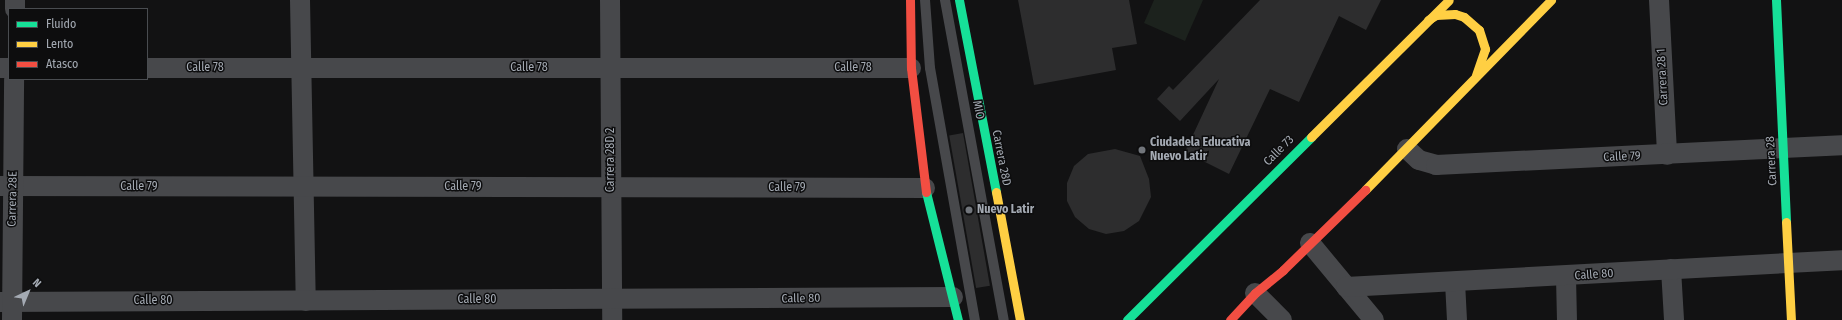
<!DOCTYPE html>
<html>
<head>
<meta charset="utf-8">
<style>
	body { margin:0 }
	#map { position:relative; width:1842px; height:320px; overflow:hidden; background:#121213; font-family:"Fira Sans Condensed",sans-serif }
	div>[style] { position:absolute }
	.green>* { inset:0; background:#1c221d }
	.building>* { inset:0; background:#2d2d2e; transform-origin:0 0 }
	.lane>* { height:10px; margin:-5px; padding:0 5px; transform-origin:5px; border-radius:5px; background:#47484b }
	.street>* { height:20px; margin:-10px; padding:0 10px; transform-origin:10px; border-radius:10px; background:#47484b }
	.fast>* { height:9px; margin:-4.5px; padding:0 4.5px; transform-origin:4.5px; border-radius:4.5px; background:#16e098 }
	.slow>* { height:9px; margin:-4.5px; padding:0 4.5px; transform-origin:4.5px; border-radius:4.5px; background:#ffcf43 }
	.jam>* { height:9px; margin:-4.5px; padding:0 4.5px; transform-origin:4.5px; border-radius:4.5px; background:#f24e42 }
	.dots>* { width:11px; height:11px; translate:-50% -50%; box-sizing:border-box; border:2px solid #0d0d0e; border-radius:50% }
	span { translate:-50% -50%; white-space:nowrap; text-align:center; line-height:1.15; -webkit-text-stroke:3px #0d0d0e; paint-order:stroke }
	.street-label { font-size:12px; color:#a4aab3 }
	.poi-label { font-size:12px; color:#a4aab3; font-weight:700 }
	.left { translate:0 -50%; text-align:left }
	.legend { position:absolute; left:8px; top:8px; width:140px; height:72px; box-sizing:border-box; background:#0d0d0e; border:1px solid #494c50; margin:0; padding:5px 7px; list-style:none; font-size:12px; color:#a4aab3 }
	.legend li { display:flex; align-items:center; gap:8px; height:20px }
	.legend b { width:20px; border:1px solid #494c50 }
	.north { position:absolute; left:8px; top:272px; width:40px; height:40px; -webkit-text-stroke:3px #0d0d0e; paint-order:stroke; rotate:44deg; font-size:11px; font-weight:700; line-height:16px; text-align:center; color:#a4aab3 }
	.north::after { content:''; display:block; margin:auto; width:14px; height:18px; background:#a4aab3; clip-path:polygon(50% 0,100% 100%,50% 72%,0 100%) }
</style>
</head>
<body>
<div id="map">
	<div class="green">
		<div style="clip-path:polygon(1154px 0,1203px 0,1185px 41px,1144px 23px)"></div>
	</div>
	<div class="building">
		<div style="clip-path:polygon(1018px 0,1129px 0,1137px 44px,1112px 48px,1116px 70px,1034px 85px)"></div>
		<div style="clip-path:polygon(1260px 0,1381px 0,1366px 30px,1339px 16px,1299px 102px,1270px 89px,1229px 174px,1185px 152px,1219px 79px,1180px 121px,1157px 99px,1169px 86px,1173px 90px)"></div>
		<div style="left:963px;top:133px;width:155px;height:14px;rotate:80deg"></div>
		<div style="clip-path:polygon(1115px 149px,1140px 156px,1149px 179px,1151px 197px,1139px 221px,1124px 231px,1106px 234px,1089px 229px,1075px 217px,1067px 201px,1067px 183px,1074px 166px,1088px 154px)"></div>
	</div>
	<div class="lane">
		<div style="left:925px;top:0;width:68px;rotate:85.8deg"></div>
		<div style="left:930px;top:68px;width:256px;rotate:79.9deg"></div>
		<div style="left:945px;top:0;width:325px;rotate:79.6deg"></div>
	</div>
	<div class="street">
		<div style="left:300px;top:0;width:301px;rotate:88.9deg"></div>
		<div style="left:610px;top:0;width:320px;rotate:89.6deg"></div>
		<div style="left:1659px;top:0;width:155px;rotate:87deg"></div>
		<div style="left:15px;top:9px;width:9px;rotate:-90deg"></div>
		<div style="left:0;top:68px;width:9px"></div>
		<div style="left:147px;top:68px;width:764px"></div>
		<div style="left:1407px;top:149px;width:16px;rotate:43deg"></div>
		<div style="left:1419px;top:160px;width:18px;rotate:16deg"></div>
		<div style="left:1436px;top:165px;width:406px;rotate:-2.8deg"></div>
		<div style="left:0;top:186px;width:925px;rotate:0.12deg"></div>
		<div style="left:1310px;top:243px;width:100px;rotate:50.3deg"></div>
		<div style="left:1671px;top:269px;width:51px;rotate:86.6deg"></div>
		<div style="left:1566px;top:277px;width:43px;rotate:88.7deg"></div>
		<div style="left:1455px;top:282px;width:38px;rotate:87deg"></div>
		<div style="left:1346px;top:287px;width:497px;rotate:-3.1deg"></div>
		<div style="left:1255px;top:293px;width:38px;rotate:45deg"></div>
		<div style="left:0;top:302px;width:953px;rotate:-0.3deg"></div>
		<div style="left:12px;top:320px;width:241px;rotate:-89.5deg"></div>
	</div>
	<div class="fast">
		<div style="left:959px;top:0;width:196px;rotate:79.1deg"></div>
		<div style="left:1776px;top:0;width:222px;rotate:87.4deg"></div>
		<div style="left:926px;top:192px;width:132px;rotate:76deg"></div>
		<div style="left:1127px;top:320px;width:260px;rotate:-44.8deg"></div>
	</div>
	<div class="slow">
		<div style="left:1428px;top:20px;width:9px;rotate:-32deg"></div>
		<div style="left:1436px;top:15px;width:19px;rotate:-3deg"></div>
		<div style="left:1455px;top:14px;width:9px;rotate:18deg"></div>
		<div style="left:1464px;top:17px;width:20px;rotate:41deg"></div>
		<div style="left:1479px;top:30px;width:20px;rotate:72deg"></div>
		<div style="left:1485px;top:49px;width:28px;rotate:109deg"></div>
		<div style="left:1311px;top:137px;width:194px;rotate:-44.8deg"></div>
		<div style="left:1365px;top:190px;width:266px;rotate:-45.6deg"></div>
		<div style="left:996px;top:192px;width:130px;rotate:79.4deg"></div>
		<div style="left:1786px;top:222px;width:98px;rotate:87.1deg"></div>
	</div>
	<div class="jam">
		<div style="left:910px;top:0;width:68px;rotate:89.2deg"></div>
		<div style="left:911px;top:68px;width:125px;rotate:83.1deg"></div>
		<div style="left:1230px;top:320px;width:37px;rotate:-47deg"></div>
		<div style="left:1255px;top:293px;width:36px;rotate:-39deg"></div>
		<div style="left:1283px;top:270px;width:115px;rotate:-44.3deg"></div>
	</div>
	<div class="dots">
		<div style="left:1142px;top:150px;background:#71757b"></div>
		<div style="left:969px;top:210px;background:#71757b"></div>
	</div>
	<div class="street-label">
		<span style="left:205px;top:68px">Calle 78</span>
		<span style="left:529px;top:68px">Calle 78</span>
		<span style="left:853px;top:68px">Calle 78</span>
		<span style="left:1663px;top:77px;rotate:-93deg">Carrera 28 1</span>
		<span style="left:978px;top:110px;rotate:79deg">MIO</span>
		<span style="left:1279px;top:151px;rotate:-45deg">Calle 73</span>
		<span style="left:1622px;top:157px;rotate:-3deg">Calle 79</span>
		<span style="left:1001px;top:158px;rotate:79deg">Carrera 28D</span>
		<span style="left:611px;top:160px;rotate:-90deg">Carrera 28D 2</span>
		<span style="left:1772px;top:161px;rotate:-93deg">Carrera 28</span>
		<span style="left:139px;top:187px">Calle 79</span>
		<span style="left:463px;top:187px">Calle 79</span>
		<span style="left:787px;top:188px">Calle 79</span>
		<span style="left:13px;top:199px;rotate:-89deg">Carrera 28E</span>
		<span style="left:1594px;top:275px;rotate:-4deg">Calle 80</span>
		<span style="left:801px;top:299px;rotate:-1deg">Calle 80</span>
		<span style="left:477px;top:300px">Calle 80</span>
		<span style="left:153px;top:301px">Calle 80</span>
	</div>
	<div class="poi-label">
		<span class="left" style="left:1150px;top:150px">Ciudadela Educativa<br>Nuevo Latir</span>
		<span class="left" style="left:977px;top:210px">Nuevo Latir</span>
	</div>
	<ul class="legend">
	<li><b style="height:5px;background:#16e098"></b>Fluido</li>
	<li><b style="height:5px;background:#ffcf43"></b>Lento</li>
	<li><b style="height:5px;background:#f24e42"></b>Atasco</li>
	</ul>
	<div class="north">N</div>
</div>
</body>
</html>
